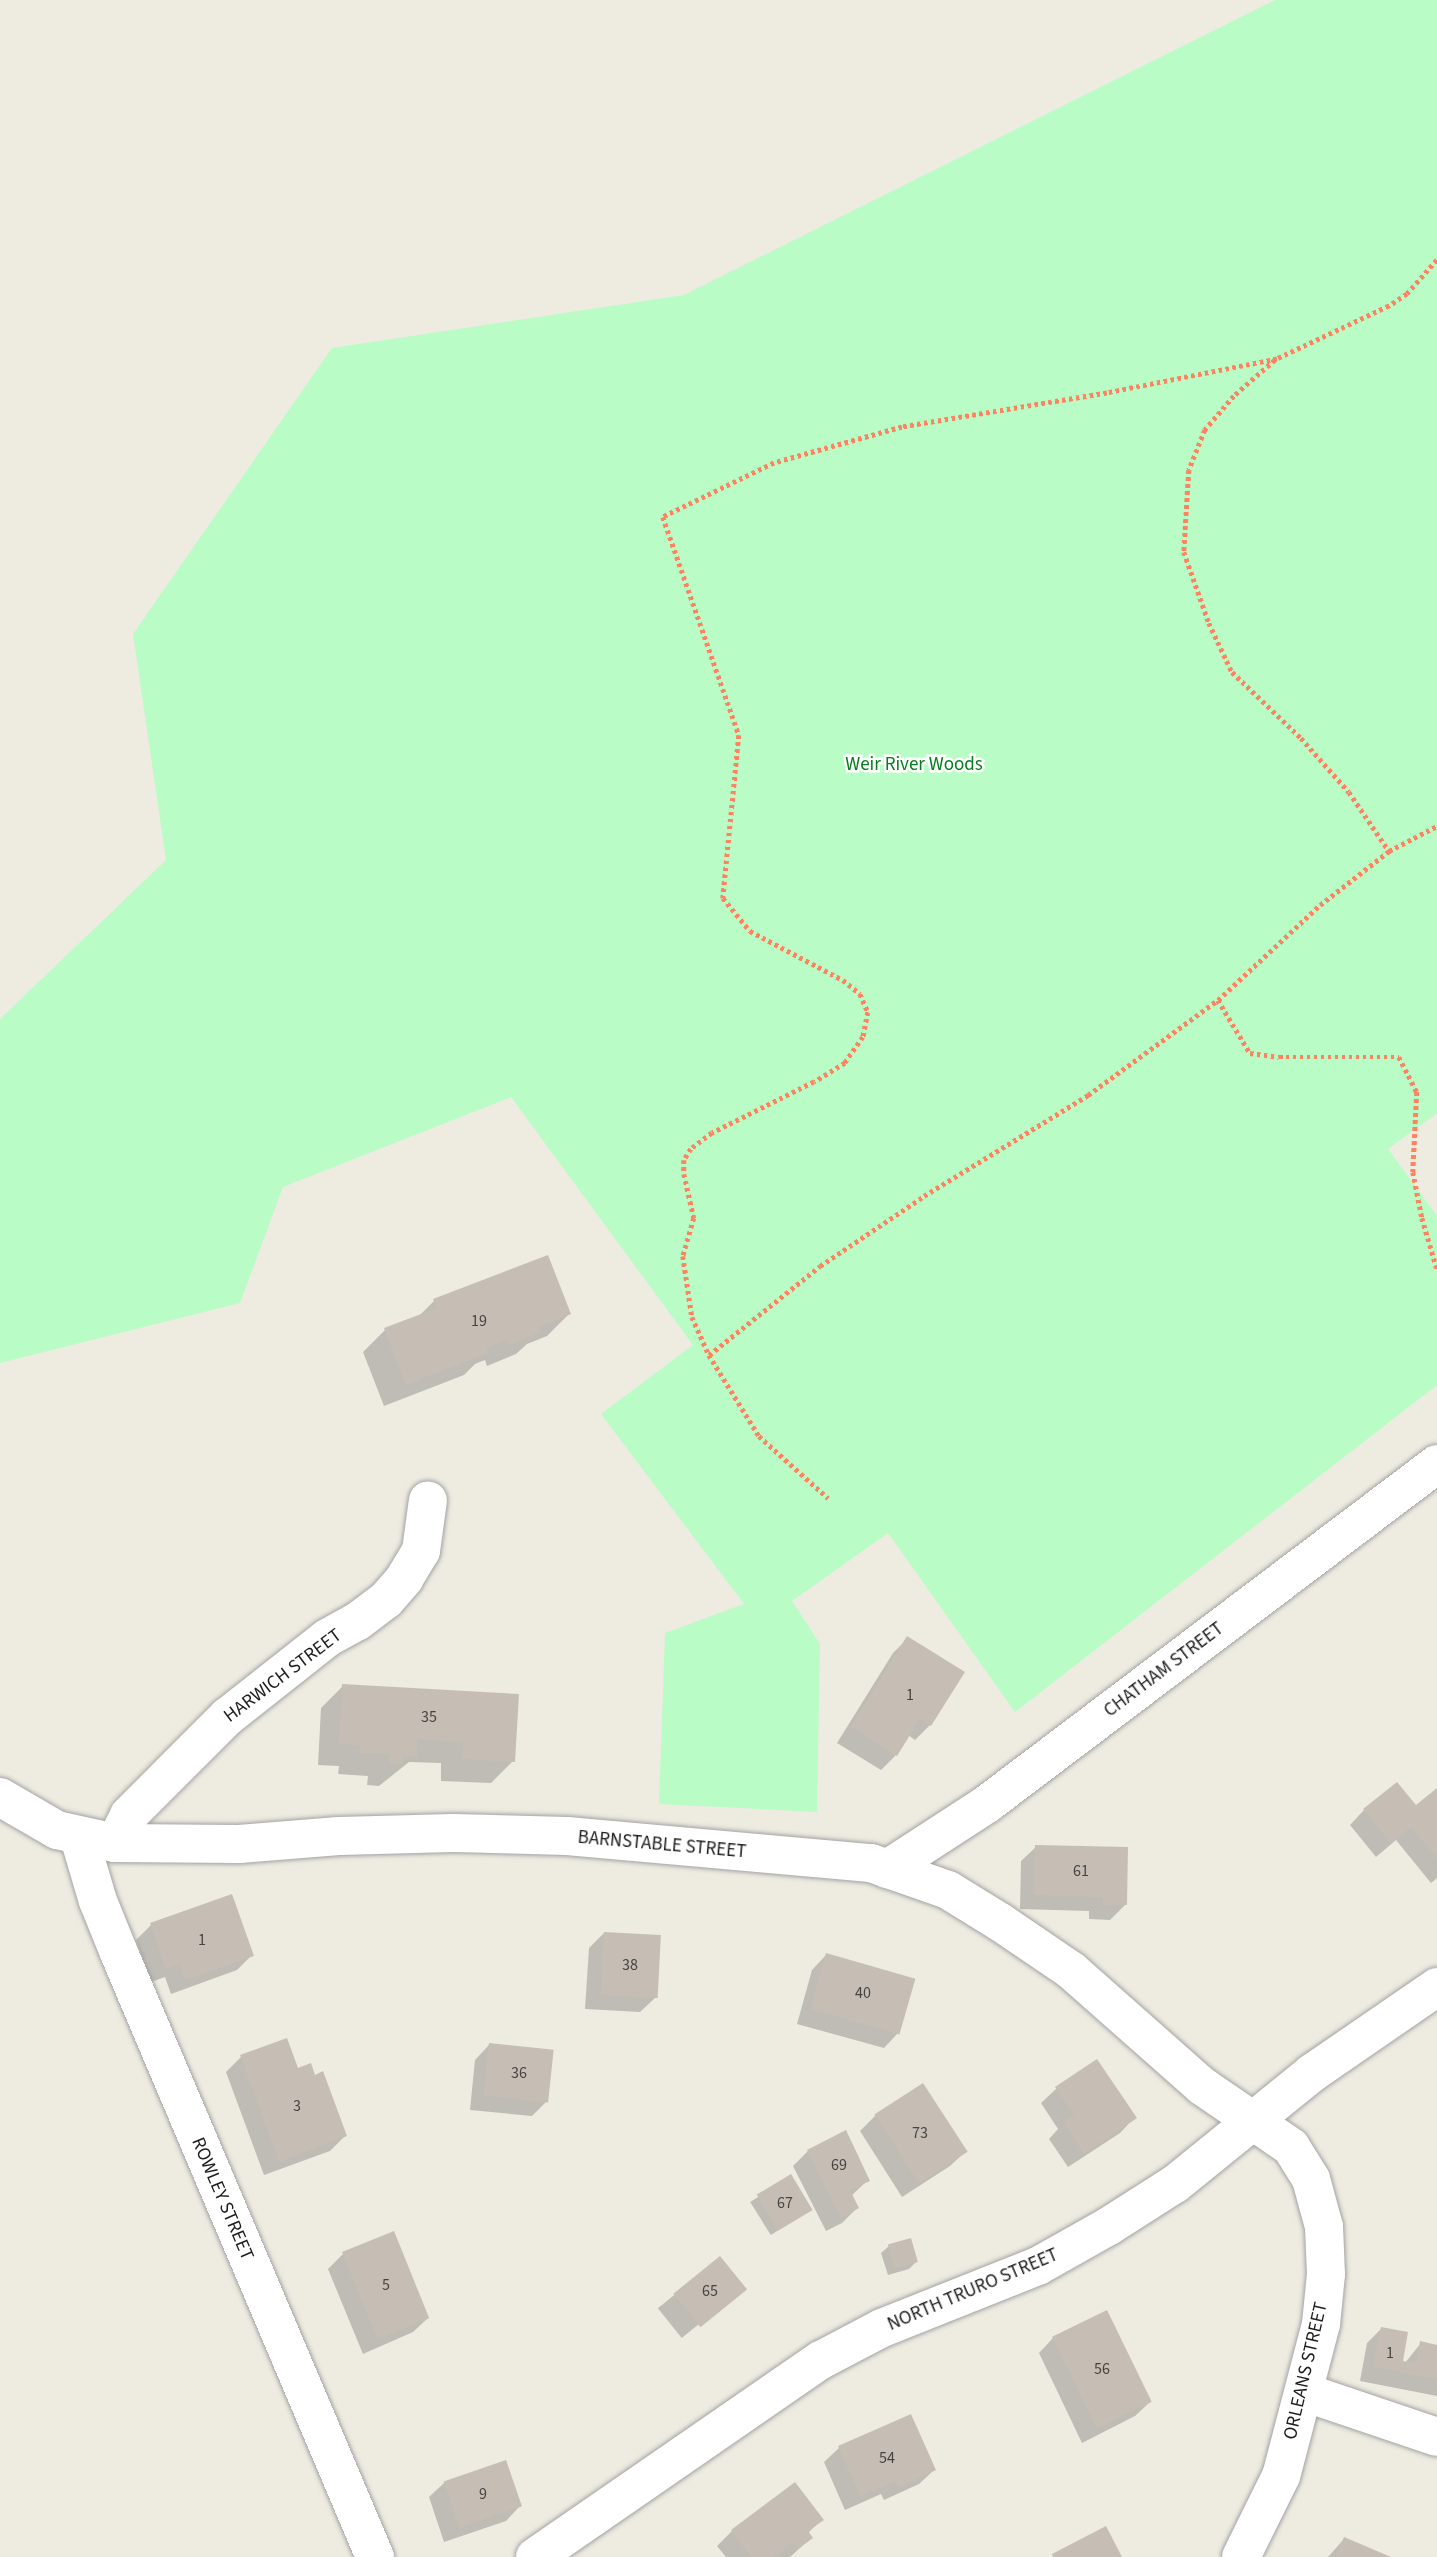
<!DOCTYPE html>
<html>
<head>
<meta charset="utf-8">
<style>
	body { margin:0 }
	#map { position:relative; width:1437px; height:2557px; overflow:hidden; background:#eeebe1; font-family:"Source Sans 3",sans-serif }
	div>[style] { position:absolute }
	.park>* { inset:0; background:#bafcc6 }
	.shadow>* { inset:0; background:#0003; transform-origin:0 0 }
	.building>* { inset:0; background:#c6beb4; transform-origin:0 0 }
	.path>* { height:4.5px; margin-top:-2.25px; transform-origin:0; background:repeating-linear-gradient(90deg,#ff8261 0 3.5px,transparent 0 7px) }
	.roads { filter:drop-shadow(0 0 2px #a3a3a3) drop-shadow(0 0 2px #a3a3a3) }
	.street>* { height:38px; margin:-19px; padding:0 19px; transform-origin:19px; border-radius:19px; background:#fff }
	span { translate:-50% -50%; white-space:nowrap; text-align:center; line-height:1.15; -webkit-text-stroke:5px #fff; paint-order:stroke }
	.number-label { font-size:16px; color:#464442 }
	.number-label span { -webkit-text-stroke-width:0 }
	.park-label { font-size:19px; color:#067e1d }
	.street-label { font-size:19px; color:#1c1c1c }
</style>
</head>
<body>
<div id="map">
	<div class="park">
		<div style="clip-path:polygon(1275px 0,1437px 0,1437px 1113px,1388px 1149px,1437px 1216px,1437px 1385px,1015px 1712px,888px 1533px,792px 1601px,820px 1644px,817px 1812px,659px 1804px,665px 1633px,744px 1604px,601px 1414px,693px 1345px,511px 1097px,283px 1187px,240px 1303px,0 1363px,0 1019px,166px 860px,133px 634px,332px 348px,684px 295px)"></div>
	</div>
	<div class="shadow">
		<div style="clip-path:polygon(434px 1301px,569px 1314px,547px 1336px,527px 1344px,516px 1354px,487px 1366px,485px 1360px,475px 1364px,464px 1375px,384px 1406px,363px 1352px,385px 1330px,418px 1317px)"></div>
		<div style="clip-path:polygon(908px 1638px,930px 1725px,915px 1740px,908px 1735px,896px 1755px,881px 1770px,837px 1743px,893px 1653px)"></div>
		<div style="clip-path:polygon(343px 1686px,513px 1761px,491px 1783px,441px 1781px,441px 1763px,409px 1762px,379px 1786px,367px 1785px,368px 1776px,338px 1774px,339px 1766px,318px 1765px,321px 1708px)"></div>
		<div style="clip-path:polygon(1437px 1790px,1437px 1878px,1431px 1883px,1396px 1840px,1376px 1857px,1350px 1825px,1364px 1810px,1416px 1808px)"></div>
		<div style="clip-path:polygon(1036px 1847px,1125px 1905px,1110px 1920px,1089px 1919px,1089px 1911px,1020px 1909px,1021px 1861px)"></div>
		<div style="clip-path:polygon(151px 1925px,252px 1955px,237px 1970px,171px 1994px,165px 1977px,151px 1982px,136px 1940px)"></div>
		<div style="clip-path:polygon(604px 1933px,655px 1998px,640px 2012px,585px 2009px,589px 1948px)"></div>
		<div style="clip-path:polygon(826px 1955px,898px 2033px,884px 2048px,797px 2024px,812px 1970px)"></div>
		<div style="clip-path:polygon(489px 2045px,547px 2101px,532px 2116px,470px 2110px,475px 2060px)"></div>
		<div style="clip-path:polygon(241px 2057px,297px 2070px,345px 2136px,330px 2151px,264px 2175px,226px 2072px)"></div>
		<div style="clip-path:polygon(1097px 2061px,1134px 2118px,1120px 2133px,1068px 2167px,1049px 2139px,1058px 2129px,1041px 2103px,1056px 2089px)"></div>
		<div style="clip-path:polygon(923px 2085px,965px 2152px,950px 2166px,902px 2197px,860px 2131px,875px 2116px)"></div>
		<div style="clip-path:polygon(808px 2151px,868px 2180px,851px 2196px,857px 2208px,842px 2223px,826px 2231px,793px 2166px)"></div>
		<div style="left:790px;top:2177px;width:39px;height:47px;rotate:58deg"></div>
		<div style="clip-path:polygon(889px 2246px,916px 2262px,909px 2269px,888px 2275px,881px 2253px)"></div>
		<div style="clip-path:polygon(343px 2254px,428px 2318px,413px 2332px,363px 2354px,328px 2269px)"></div>
		<div style="left:720px;top:2258px;width:38px;height:80px;rotate:51deg"></div>
		<div style="clip-path:polygon(1382px 2328px,1401px 2362px,1405px 2363px,1421px 2343px,1437px 2347px,1437px 2396px,1360px 2381px,1367px 2343px)"></div>
		<div style="clip-path:polygon(1053px 2338px,1150px 2402px,1135px 2416px,1082px 2443px,1039px 2353px)"></div>
		<div style="clip-path:polygon(839px 2448px,934px 2470px,919px 2484px,884px 2500px,881px 2494px,845px 2510px,824px 2462px)"></div>
		<div style="clip-path:polygon(444px 2483px,520px 2506px,506px 2521px,444px 2542px,429px 2497px)"></div>
		<div style="clip-path:polygon(821px 2520px,808px 2533px,811px 2538px,790px 2557px,726px 2557px,717px 2546px,732px 2531px)"></div>
		<div style="clip-path:polygon(1344px 2539px,1387px 2557px,1328px 2557px)"></div>
	</div>
	<div class="building">
		<div style="clip-path:polygon(548px 1255px,571px 1314px,538px 1327px,541px 1332px,509px 1345px,507px 1340px,486px 1348px,488px 1353px,406px 1385px,384px 1328px,437px 1308px,433px 1299px)"></div>
		<div style="clip-path:polygon(907px 1636px,965px 1672px,931px 1726px,920px 1719px,897px 1756px,851px 1727px)"></div>
		<div style="clip-path:polygon(342px 1684px,519px 1694px,515px 1762px,462px 1759px,463px 1742px,418px 1739px,417px 1756px,403px 1756px,403px 1765px,389px 1764px,389px 1754px,359px 1753px,360px 1745px,339px 1744px)"></div>
		<div style="clip-path:polygon(1397px 1782px,1416px 1805px,1437px 1788px,1437px 1858px,1411px 1827px,1391px 1843px,1363px 1809px)"></div>
		<div style="clip-path:polygon(1035px 1845px,1128px 1847px,1127px 1905px,1103px 1905px,1103px 1897px,1034px 1895px)"></div>
		<div style="clip-path:polygon(232px 1894px,254px 1956px,185px 1980px,180px 1964px,166px 1969px,150px 1923px)"></div>
		<div style="left:604px;top:1932px;width:57px;height:63px;rotate:3deg"></div>
		<div style="left:826px;top:1953px;width:93px;height:58px;rotate:16deg"></div>
		<div style="clip-path:polygon(287px 2038px,298px 2068px,311px 2063px,315px 2075px,323px 2071px,347px 2136px,279px 2162px,240px 2055px)"></div>
		<div style="left:489px;top:2043px;width:65px;height:53px;rotate:6deg"></div>
		<div style="clip-path:polygon(1097px 2059px,1137px 2118px,1084px 2154px,1063px 2122px,1074px 2115px,1055px 2087px)"></div>
		<div style="left:923px;top:2083px;width:82px;height:58px;rotate:57deg"></div>
		<div style="clip-path:polygon(846px 2130px,870px 2181px,850px 2190px,859px 2208px,841px 2218px,807px 2150px)"></div>
		<div style="left:791px;top:2174px;width:42px;height:40px;rotate:59deg"></div>
		<div style="left:394px;top:2231px;width:94px;height:56px;rotate:68deg"></div>
		<div style="left:911px;top:2238px;width:25px;height:24px;rotate:74deg"></div>
		<div style="left:720px;top:2256px;width:43px;height:60px;rotate:51deg"></div>
		<div style="left:1107px;top:2310px;width:102px;height:61px;rotate:64deg"></div>
		<div style="clip-path:polygon(1381px 2327px,1408px 2332px,1403px 2361px,1416px 2363px,1420px 2341px,1437px 2345px,1437px 2379px,1373px 2367px)"></div>
		<div style="clip-path:polygon(911px 2414px,936px 2470px,899px 2487px,896px 2481px,860px 2496px,838px 2446px)"></div>
		<div style="left:506px;top:2460px;width:49px;height:66px;rotate:71deg"></div>
		<div style="clip-path:polygon(795px 2482px,824px 2520px,808px 2531px,813px 2538px,798px 2549px,793px 2543px,774px 2557px,751px 2557px,731px 2530px)"></div>
		<div style="clip-path:polygon(1106px 2526px,1122px 2557px,1053px 2557px,1052px 2554px)"></div>
		<div style="clip-path:polygon(1344px 2537px,1391px 2557px,1335px 2557px)"></div>
	</div>
	<div class="path">
		<div style="left:1437px;top:260px;width:45px;rotate:131.4deg"></div>
		<div style="left:1407px;top:294px;width:22px;rotate:146deg"></div>
		<div style="left:1389px;top:306px;width:124px;rotate:154.7deg"></div>
		<div style="left:1277px;top:359px;width:173px;rotate:168.7deg"></div>
		<div style="left:1107px;top:393px;width:208px;rotate:170.6deg"></div>
		<div style="left:902px;top:427px;width:133px;rotate:164.3deg"></div>
		<div style="left:774px;top:463px;width:123px;rotate:154.1deg"></div>
		<div style="left:663px;top:517px;width:231px;rotate:70.8deg"></div>
		<div style="left:739px;top:735px;width:164px;rotate:95.6deg"></div>
		<div style="left:723px;top:898px;width:43px;rotate:50.7deg"></div>
		<div style="left:750px;top:931px;width:105px;rotate:27.8deg"></div>
		<div style="left:843px;top:980px;width:22px;rotate:39deg"></div>
		<div style="left:860px;top:994px;width:20px;rotate:66deg"></div>
		<div style="left:868px;top:1012px;width:25px;rotate:101deg"></div>
		<div style="left:863px;top:1037px;width:32px;rotate:125deg"></div>
		<div style="left:845px;top:1063px;width:36px;rotate:148deg"></div>
		<div style="left:814px;top:1082px;width:114px;rotate:153.4deg"></div>
		<div style="left:712px;top:1133px;width:26px;rotate:143deg"></div>
		<div style="left:691px;top:1149px;width:13px;rotate:122deg"></div>
		<div style="left:684px;top:1160px;width:14px;rotate:90deg"></div>
		<div style="left:684px;top:1174px;width:45px;rotate:77.2deg"></div>
		<div style="left:694px;top:1218px;width:40px;rotate:106deg"></div>
		<div style="left:683px;top:1256px;width:62px;rotate:81.6deg"></div>
		<div style="left:692px;top:1317px;width:42px;rotate:65.9deg"></div>
		<div style="left:709px;top:1355px;width:142px;rotate:-38.7deg"></div>
		<div style="left:820px;top:1266px;width:125px;rotate:-33.9deg"></div>
		<div style="left:924px;top:1196px;width:193px;rotate:-31.6deg"></div>
		<div style="left:1088px;top:1095px;width:161px;rotate:-36.2deg"></div>
		<div style="left:1218px;top:1000px;width:139px;rotate:-43deg"></div>
		<div style="left:1320px;top:905px;width:88px;rotate:-38deg"></div>
		<div style="left:1389px;top:851px;width:54px;rotate:-27.5deg"></div>
		<div style="left:1275px;top:360px;width:55px;rotate:138.7deg"></div>
		<div style="left:1234px;top:396px;width:45px;rotate:130.5deg"></div>
		<div style="left:1205px;top:430px;width:43px;rotate:111.8deg"></div>
		<div style="left:1189px;top:470px;width:82px;rotate:93.5deg"></div>
		<div style="left:1184px;top:552px;width:75px;rotate:70.6deg"></div>
		<div style="left:1209px;top:623px;width:54px;rotate:64.9deg"></div>
		<div style="left:1232px;top:672px;width:95px;rotate:43.7deg"></div>
		<div style="left:1301px;top:738px;width:72px;rotate:48.4deg"></div>
		<div style="left:1349px;top:792px;width:71px;rotate:55.9deg"></div>
		<div style="left:1218px;top:1000px;width:62px;rotate:58.9deg"></div>
		<div style="left:1250px;top:1053px;width:29px;rotate:8deg"></div>
		<div style="left:1279px;top:1057px;width:120px"></div>
		<div style="left:1399px;top:1057px;width:39px;rotate:63deg"></div>
		<div style="left:1417px;top:1092px;width:80px;rotate:92.9deg"></div>
		<div style="left:1413px;top:1172px;width:47px;rotate:78.9deg"></div>
		<div style="left:1422px;top:1218px;width:53px;rotate:73.6deg"></div>
		<div style="left:709px;top:1355px;width:95px;rotate:58.3deg"></div>
		<div style="left:759px;top:1436px;width:93px;rotate:41.9deg"></div>
	</div>
	<div class="roads">
		<div class="street">
			<div style="left:0;top:1797px;width:66px;rotate:30.1deg"></div>
			<div style="left:57px;top:1830px;width:59px;rotate:12.6deg"></div>
			<div style="left:115px;top:1843px;width:124px;rotate:0.5deg"></div>
			<div style="left:239px;top:1844px;width:100px;rotate:-4.6deg"></div>
			<div style="left:339px;top:1836px;width:114px;rotate:-1.5deg"></div>
			<div style="left:453px;top:1833px;width:114px;rotate:1.5deg"></div>
			<div style="left:567px;top:1836px;width:305px;rotate:5.1deg"></div>
			<div style="left:871px;top:1863px;width:82px;rotate:19.3deg"></div>
			<div style="left:948px;top:1890px;width:61px;rotate:31.6deg"></div>
			<div style="left:1000px;top:1922px;width:87px;rotate:34.2deg"></div>
			<div style="left:1072px;top:1971px;width:174px;rotate:41.5deg"></div>
			<div style="left:1202px;top:2086px;width:108px;rotate:34.4deg"></div>
			<div style="left:1291px;top:2147px;width:38px;rotate:58deg"></div>
			<div style="left:1311px;top:2179px;width:50px;rotate:74.8deg"></div>
			<div style="left:1324px;top:2227px;width:47px;rotate:87.6deg"></div>
			<div style="left:1326px;top:2274px;width:50px;rotate:95.7deg"></div>
			<div style="left:1321px;top:2324px;width:157px;rotate:104.7deg"></div>
			<div style="left:1281px;top:2476px;width:90px;rotate:116.3deg"></div>
			<div style="left:79px;top:1837px;width:67px;rotate:73.5deg"></div>
			<div style="left:98px;top:1901px;width:56px;rotate:68deg"></div>
			<div style="left:119px;top:1953px;width:656px;rotate:67.03deg"></div>
			<div style="left:115px;top:1843px;width:31px;rotate:-63deg"></div>
			<div style="left:129px;top:1815px;width:139px;rotate:-45deg"></div>
			<div style="left:227px;top:1717px;width:127px;rotate:-38.3deg"></div>
			<div style="left:327px;top:1638px;width:35px;rotate:-29deg"></div>
			<div style="left:358px;top:1621px;width:35px;rotate:-37deg"></div>
			<div style="left:386px;top:1600px;width:28px;rotate:-49deg"></div>
			<div style="left:404px;top:1579px;width:33px;rotate:-59deg"></div>
			<div style="left:421px;top:1551px;width:51px;rotate:-82.2deg"></div>
			<div style="left:887px;top:1869px;width:119px;rotate:-33deg"></div>
			<div style="left:987px;top:1804px;width:564px;rotate:-37.07deg"></div>
			<div style="left:1304px;top:2392px;width:140px;rotate:18.7deg"></div>
			<div style="left:535px;top:2557px;width:347px;rotate:-34.6deg"></div>
			<div style="left:821px;top:2360px;width:69px;rotate:-27.7deg"></div>
			<div style="left:882px;top:2328px;width:168px;rotate:-21.7deg"></div>
			<div style="left:1038px;top:2266px;width:81px;rotate:-29.4deg"></div>
			<div style="left:1109px;top:2226px;width:78px;rotate:-32.5deg"></div>
			<div style="left:1175px;top:2184px;width:176px;rotate:-39deg"></div>
			<div style="left:1312px;top:2073px;width:152px;rotate:-34.5deg"></div>
		</div>
	</div>
	<div class="number-label">
		<span style="left:479px;top:1321px">19</span>
		<span style="left:910px;top:1695px">1</span>
		<span style="left:429px;top:1717px">35</span>
		<span style="left:1081px;top:1871px">61</span>
		<span style="left:202px;top:1940px">1</span>
		<span style="left:630px;top:1965px">38</span>
		<span style="left:863px;top:1993px">40</span>
		<span style="left:519px;top:2073px">36</span>
		<span style="left:297px;top:2106px">3</span>
		<span style="left:920px;top:2133px">73</span>
		<span style="left:839px;top:2165px">69</span>
		<span style="left:785px;top:2203px">67</span>
		<span style="left:386px;top:2285px">5</span>
		<span style="left:710px;top:2291px">65</span>
		<span style="left:1390px;top:2353px">1</span>
		<span style="left:1102px;top:2369px">56</span>
		<span style="left:887px;top:2458px">54</span>
		<span style="left:483px;top:2494px">9</span>
	</div>
	<div class="park-label">
		<span style="left:914px;top:765px">Weir River Woods</span>
	</div>
	<div class="street-label">
		<span style="left:1164px;top:1670px;rotate:-37deg">CHATHAM STREET</span>
		<span style="left:283px;top:1676px;rotate:-37deg">HARWICH STREET</span>
		<span style="left:662px;top:1845px;rotate:5deg">BARNSTABLE STREET</span>
		<span style="left:222px;top:2199px;rotate:67deg">ROWLEY STREET</span>
		<span style="left:973px;top:2290px;rotate:-23deg">NORTH TRURO STREET</span>
		<span style="left:1306px;top:2371px;rotate:-77deg">ORLEANS STREET</span>
	</div>
</div>
</body>
</html>
